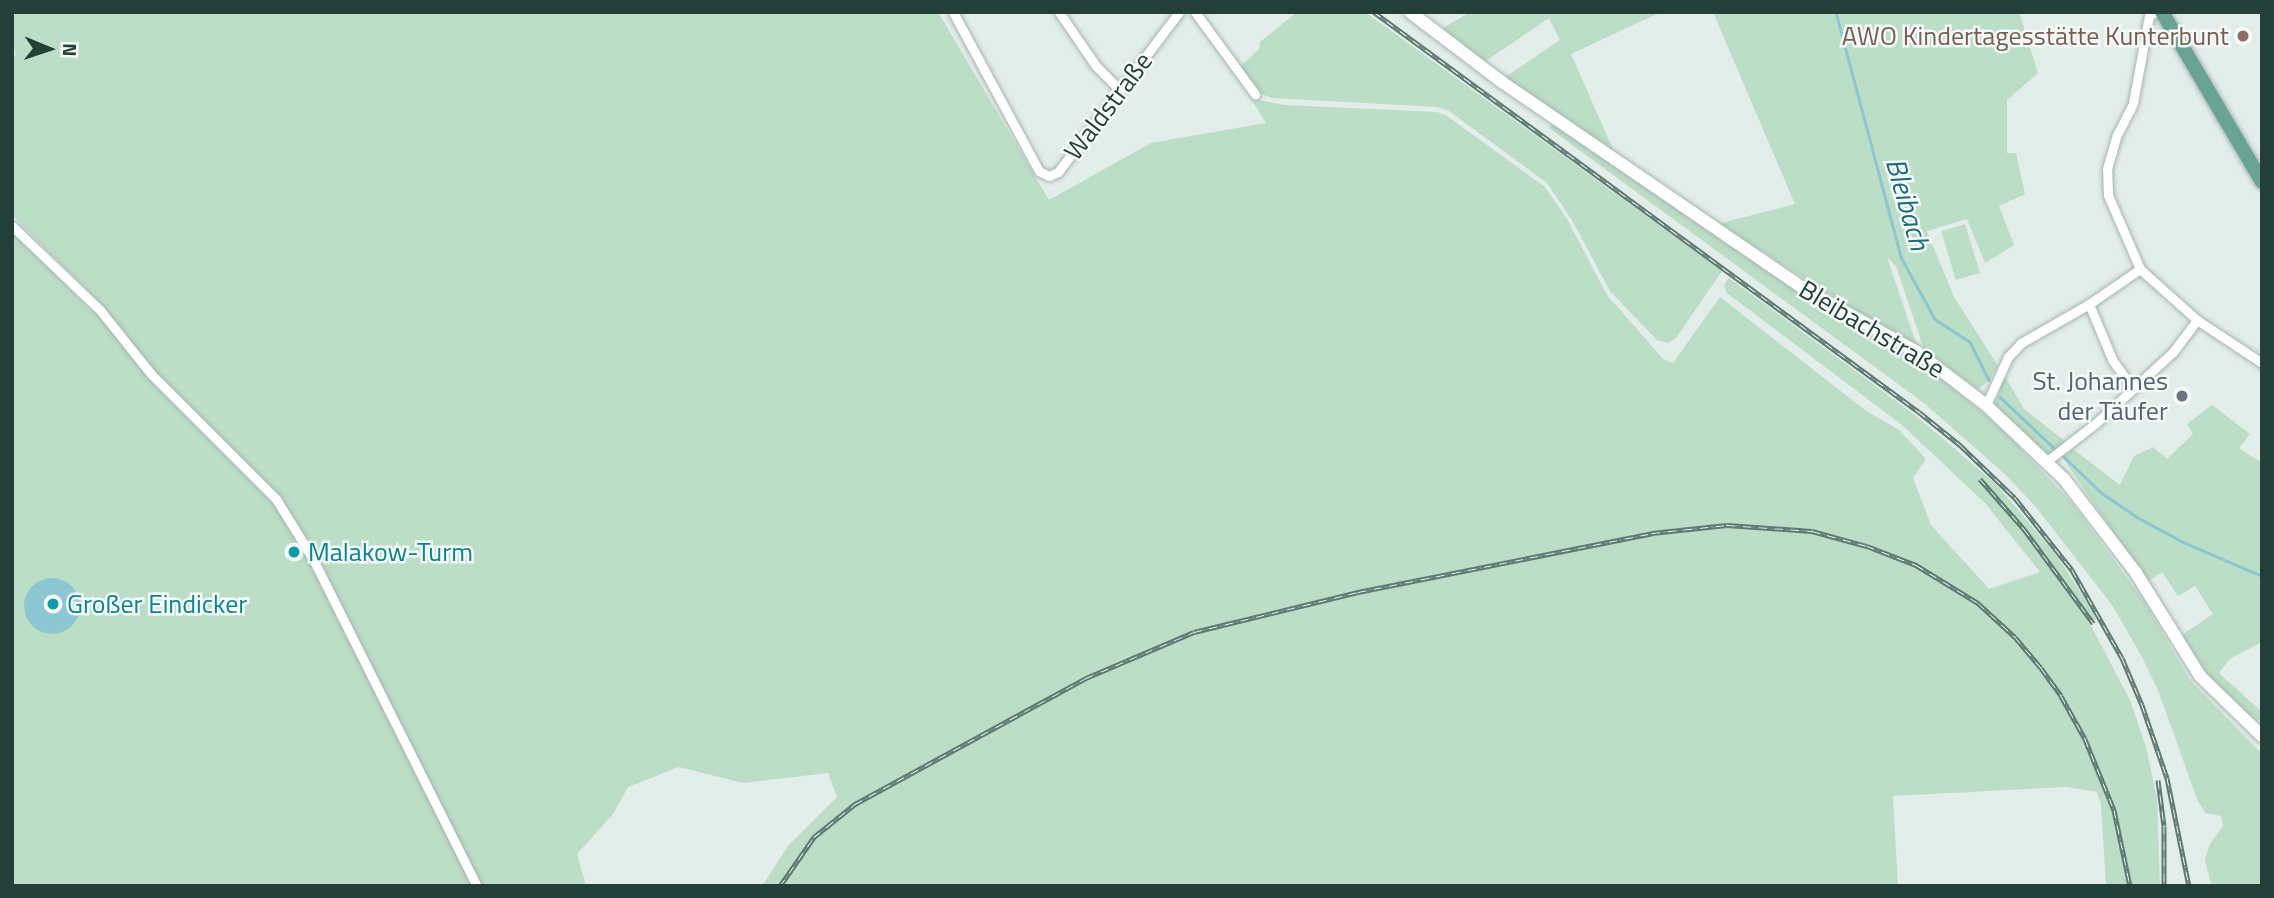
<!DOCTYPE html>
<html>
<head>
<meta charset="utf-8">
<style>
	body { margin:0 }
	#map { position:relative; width:2274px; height:898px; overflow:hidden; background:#e3ede9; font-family:"Titillium Web",sans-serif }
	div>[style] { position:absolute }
	.green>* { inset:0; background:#bcdec6; transform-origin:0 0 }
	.water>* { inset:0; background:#8cc7d2 }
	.round { border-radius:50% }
	.stream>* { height:2.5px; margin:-1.25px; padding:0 1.25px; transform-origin:1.25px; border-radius:1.25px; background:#8cc7d2 }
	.roads { filter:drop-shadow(0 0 2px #a6b5b0) drop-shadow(0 0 2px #a6b5b0) }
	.street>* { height:9px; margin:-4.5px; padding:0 4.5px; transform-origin:4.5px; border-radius:4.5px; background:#fff }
	.secondary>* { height:12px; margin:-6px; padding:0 6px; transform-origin:6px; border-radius:6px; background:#fff }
	.primary>* { height:14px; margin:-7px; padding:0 7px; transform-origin:7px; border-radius:7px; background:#68a394 }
	.rail>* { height:5px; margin-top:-2.5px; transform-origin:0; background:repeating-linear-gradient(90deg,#f4faf7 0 8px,#5d7a73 0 16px); box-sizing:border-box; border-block:2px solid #5d7a73 }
	.dots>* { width:19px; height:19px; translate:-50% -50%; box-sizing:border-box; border:4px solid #f4faf7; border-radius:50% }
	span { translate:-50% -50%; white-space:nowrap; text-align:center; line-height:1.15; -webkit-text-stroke:5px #f4faf7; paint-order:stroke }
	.education-label { font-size:26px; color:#785e54 }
	.right { translate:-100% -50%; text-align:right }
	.street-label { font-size:26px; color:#233f37 }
	.worship-label { font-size:26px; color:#5b616d }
	.culture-label { font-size:26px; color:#0d838f }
	.left { translate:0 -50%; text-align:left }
	.water-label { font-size:28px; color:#1c6b7c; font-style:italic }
	.frame { position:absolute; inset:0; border:14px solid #233f37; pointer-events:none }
	.north { position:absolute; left:14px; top:14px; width:70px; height:70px; -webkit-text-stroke:5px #f4faf7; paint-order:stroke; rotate:92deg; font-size:19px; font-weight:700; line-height:28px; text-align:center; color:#233f37 }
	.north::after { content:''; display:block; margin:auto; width:24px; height:32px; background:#233f37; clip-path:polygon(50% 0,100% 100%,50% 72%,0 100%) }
</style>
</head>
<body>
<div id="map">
	<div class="green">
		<div style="clip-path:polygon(evenodd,12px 12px,938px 12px,1049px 200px,1151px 143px,1266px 123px,1251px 99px,1286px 105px,1437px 112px,1447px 116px,1545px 187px,1567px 219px,1607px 295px,1663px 359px,1673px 363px,1720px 297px,1865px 410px,1899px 430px,1926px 459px,1913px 478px,1931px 525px,1989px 589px,2040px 572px,1985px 503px,1902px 425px,1727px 293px,1724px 285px,1729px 278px,1915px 415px,1996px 484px,2058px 557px,2091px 609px,2096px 619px,2090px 624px,2130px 700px,2146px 747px,2157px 799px,2160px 886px,2106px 886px,2101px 805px,2097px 792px,2067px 787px,1893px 796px,1898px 886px,762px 886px,788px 846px,837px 797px,828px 773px,743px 783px,679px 767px,628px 787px,613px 814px,577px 854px,586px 886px,12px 886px,12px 230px,91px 311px,97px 300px,12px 215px,12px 56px,16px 55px,12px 43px,12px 12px,43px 580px,80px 603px,77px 619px,29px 590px,43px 580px)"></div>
		<div style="clip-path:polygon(1297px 12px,1365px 12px,1722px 271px,1676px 338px,1668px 343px,1657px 340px,1610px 291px,1572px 220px,1547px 183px,1449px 111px,1437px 107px,1272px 98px,1256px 92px,1240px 67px,1259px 49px,1260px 42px)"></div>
		<div style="clip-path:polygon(1470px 12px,1661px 12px,1571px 54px,1615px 154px,1504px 78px,1560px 40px,1549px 18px,1483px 63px,1440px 30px)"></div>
		<div style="clip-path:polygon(1713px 12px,2019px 12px,2038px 73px,2007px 100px,2007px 153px,2016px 153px,2025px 194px,1999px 206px,2014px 245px,1985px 263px,1967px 219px,1927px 231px,1954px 297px,1998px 366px,1989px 381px,1978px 389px,1925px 352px,1896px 266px,1887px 257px,1918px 349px,1718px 224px,1795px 204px)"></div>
		<div style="clip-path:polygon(1553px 124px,1827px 312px,1901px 352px,1939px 376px,2001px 428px,2072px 503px,2144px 601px,2190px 680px,2262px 754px,2262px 886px,2213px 886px,2210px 881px,2205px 859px,2210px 844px,2223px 826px,2221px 816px,2205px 813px,2197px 799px,2158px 690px,2142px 657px,2112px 605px,2036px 507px,2006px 475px,1924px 403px,1549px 128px)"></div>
		<div style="left:1965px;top:224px;width:51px;height:25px;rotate:73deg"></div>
		<div style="clip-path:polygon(2004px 375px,2024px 409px,2066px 442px,2048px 455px,1995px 407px)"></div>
		<div style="clip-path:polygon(2212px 405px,2250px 434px,2239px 448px,2262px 463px,2262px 642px,2230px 659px,2219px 673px,2262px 712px,2262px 718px,2256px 723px,2213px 683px,2179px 637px,2213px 614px,2195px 586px,2178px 596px,2162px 572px,2147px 582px,2063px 458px,2073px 449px,2120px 485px,2134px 456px,2153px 447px,2167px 459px,2193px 434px,2187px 424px)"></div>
	</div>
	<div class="water">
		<div class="round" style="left:24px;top:578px;width:56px;height:56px"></div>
	</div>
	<div class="stream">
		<div style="left:1836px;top:12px;width:253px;rotate:75.1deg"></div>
		<div style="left:1901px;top:257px;width:71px;rotate:61.3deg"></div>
		<div style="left:1935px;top:319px;width:42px;rotate:33.3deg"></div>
		<div style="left:1970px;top:342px;width:42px;rotate:63.4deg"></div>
		<div style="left:2000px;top:397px;width:77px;rotate:43.4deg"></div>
		<div style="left:2061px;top:454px;width:57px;rotate:43.6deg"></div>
		<div style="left:2102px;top:493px;width:42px;rotate:34.4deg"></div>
		<div style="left:2137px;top:517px;width:52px;rotate:28.5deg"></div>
		<div style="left:2183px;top:542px;width:86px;rotate:23.3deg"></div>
	</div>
	<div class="roads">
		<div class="street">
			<div style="left:953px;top:12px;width:181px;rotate:61.6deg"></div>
			<div style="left:1039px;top:171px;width:11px;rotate:27deg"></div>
			<div style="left:1049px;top:176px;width:10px;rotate:-24deg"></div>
			<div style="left:1058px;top:172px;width:201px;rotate:-52.9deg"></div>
			<div style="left:1059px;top:12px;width:65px;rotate:55.6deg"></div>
			<div style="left:1096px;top:66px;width:34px;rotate:45deg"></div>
			<div style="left:1195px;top:12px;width:102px;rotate:53.8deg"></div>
			<div style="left:12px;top:226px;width:122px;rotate:43.7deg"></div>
			<div style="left:100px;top:310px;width:82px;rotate:51.4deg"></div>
			<div style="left:151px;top:374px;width:177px;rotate:45deg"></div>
			<div style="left:276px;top:499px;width:70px;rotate:58.3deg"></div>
			<div style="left:313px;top:559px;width:366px;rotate:63.4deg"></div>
			<div style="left:2089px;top:304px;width:62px;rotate:67.2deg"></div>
			<div style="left:2113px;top:361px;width:34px;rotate:54deg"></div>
			<div style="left:2197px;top:320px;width:78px;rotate:33.5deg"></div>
			<div style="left:1986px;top:405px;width:53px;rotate:-65.4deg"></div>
			<div style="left:2008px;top:357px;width:19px;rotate:-47deg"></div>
			<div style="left:2021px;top:343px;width:78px;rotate:-29.8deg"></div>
			<div style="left:2089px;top:304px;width:62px;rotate:-34.5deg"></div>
			<div style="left:2047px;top:461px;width:62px;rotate:-37.8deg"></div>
			<div style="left:2096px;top:423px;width:105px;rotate:-42.7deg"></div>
			<div style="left:2173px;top:352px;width:40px;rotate:-53deg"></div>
			<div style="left:2197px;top:320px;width:76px;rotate:-138.2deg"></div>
			<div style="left:2140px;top:269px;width:81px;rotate:-113.4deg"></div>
			<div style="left:2108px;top:195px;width:26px;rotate:-92deg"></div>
			<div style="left:2107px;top:169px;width:35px;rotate:-74deg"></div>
			<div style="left:2117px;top:135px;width:36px;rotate:-63deg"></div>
			<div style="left:2133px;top:103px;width:88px;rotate:-79.6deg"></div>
			<div style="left:2149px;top:16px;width:7px;rotate:-34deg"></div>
		</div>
		<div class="secondary">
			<div style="left:1410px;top:12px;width:116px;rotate:37.3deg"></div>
			<div style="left:1502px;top:82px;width:366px;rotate:34.4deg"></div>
			<div style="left:1804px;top:289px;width:129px;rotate:29.1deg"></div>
			<div style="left:1917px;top:352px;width:87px;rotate:37.5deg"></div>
			<div style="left:1986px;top:405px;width:108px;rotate:43.5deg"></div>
			<div style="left:2064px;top:479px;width:118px;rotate:52.5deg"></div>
			<div style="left:2136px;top:573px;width:121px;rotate:58.1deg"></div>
			<div style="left:2200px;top:676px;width:86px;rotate:44.1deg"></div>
		</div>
		<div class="primary">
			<div style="left:2162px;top:12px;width:197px;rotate:59.5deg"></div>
		</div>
	</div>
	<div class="rail">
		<div style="left:1374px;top:12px;width:676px;rotate:36.28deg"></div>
		<div style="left:1919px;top:412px;width:53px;rotate:38.8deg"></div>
		<div style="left:1960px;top:445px;width:76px;rotate:43.9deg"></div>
		<div style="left:2015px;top:498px;width:92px;rotate:51.6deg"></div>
		<div style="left:2072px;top:570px;width:101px;rotate:60.4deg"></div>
		<div style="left:2122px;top:658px;width:51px;rotate:66.9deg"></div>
		<div style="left:2142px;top:705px;width:77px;rotate:71.1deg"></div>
		<div style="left:2167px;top:778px;width:110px;rotate:78.5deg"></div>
		<div style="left:1980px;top:479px;width:67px;rotate:48.7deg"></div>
		<div style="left:2024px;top:529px;width:117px;rotate:53.7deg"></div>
		<div style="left:2158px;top:780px;width:46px;rotate:82.6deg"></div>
		<div style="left:2164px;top:826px;width:60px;rotate:90deg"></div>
		<div style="left:780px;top:886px;width:60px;rotate:-55.2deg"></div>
		<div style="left:814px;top:837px;width:53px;rotate:-38.8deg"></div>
		<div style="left:855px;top:804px;width:263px;rotate:-28.6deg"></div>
		<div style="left:1086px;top:678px;width:117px;rotate:-23.1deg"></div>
		<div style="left:1194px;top:632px;width:169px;rotate:-13.7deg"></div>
		<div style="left:1358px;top:592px;width:300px;rotate:-11.3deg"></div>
		<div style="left:1652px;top:533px;width:75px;rotate:-6.1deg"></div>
		<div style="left:1727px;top:525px;width:85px;rotate:4deg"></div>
		<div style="left:1812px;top:531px;width:57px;rotate:15.3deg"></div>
		<div style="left:1867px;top:546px;width:53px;rotate:21.2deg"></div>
		<div style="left:1916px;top:565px;width:73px;rotate:31.5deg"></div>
		<div style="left:1978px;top:603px;width:50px;rotate:42.6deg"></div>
		<div style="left:2015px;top:637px;width:40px;rotate:50deg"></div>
		<div style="left:2041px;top:668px;width:34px;rotate:54deg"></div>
		<div style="left:2061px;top:696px;width:49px;rotate:60.8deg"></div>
		<div style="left:2085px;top:739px;width:77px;rotate:67.8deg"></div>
		<div style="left:2114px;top:810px;width:78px;rotate:78.1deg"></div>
	</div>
	<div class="dots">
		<div style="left:2243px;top:36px;background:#8d6e63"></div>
		<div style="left:2182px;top:396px;background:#6b7280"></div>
		<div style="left:294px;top:552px;background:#0f9aa8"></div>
		<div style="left:53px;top:604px;background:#0f9aa8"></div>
	</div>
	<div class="education-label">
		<span class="right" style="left:2229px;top:36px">AWO Kindertagesstätte Kunterbunt</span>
	</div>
	<div class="street-label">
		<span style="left:1108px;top:106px;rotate:-53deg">Waldstraße</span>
		<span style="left:1872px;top:329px;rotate:31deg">Bleibachstraße</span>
	</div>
	<div class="worship-label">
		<span class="right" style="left:2168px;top:396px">St. Johannes<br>der Täufer</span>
	</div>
	<div class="culture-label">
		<span class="left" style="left:308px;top:552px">Malakow-Turm</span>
		<span class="left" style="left:67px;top:604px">Großer Eindicker</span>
	</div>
	<div class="water-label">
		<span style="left:1908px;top:204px;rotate:74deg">Bleibach</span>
	</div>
	<div class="frame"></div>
	<div class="north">N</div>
</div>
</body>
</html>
